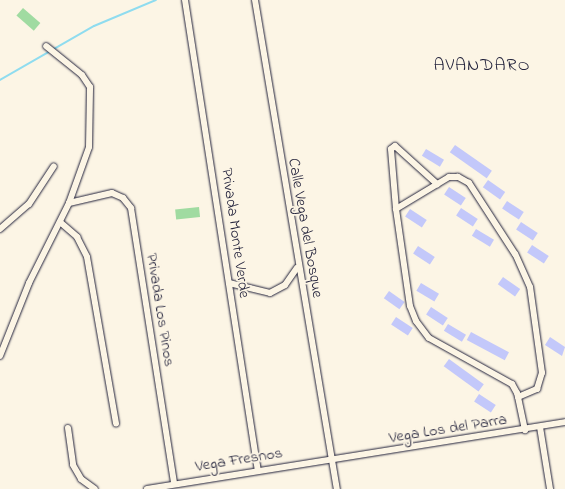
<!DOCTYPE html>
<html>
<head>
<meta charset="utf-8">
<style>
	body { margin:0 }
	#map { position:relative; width:565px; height:489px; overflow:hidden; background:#fcf5e5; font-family:"Indie Flower",sans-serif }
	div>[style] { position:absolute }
	.green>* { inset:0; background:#a0dba1; transform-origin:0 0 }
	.stream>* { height:2px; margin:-1px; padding:0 1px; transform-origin:1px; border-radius:1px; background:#8fdcef }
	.building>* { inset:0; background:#c3c8fa; transform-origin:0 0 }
	.roads { filter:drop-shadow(0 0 1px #22223b) drop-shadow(0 0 1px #22223b) }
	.street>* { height:6px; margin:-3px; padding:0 3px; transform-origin:3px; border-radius:3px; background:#fcf5e5 }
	span { translate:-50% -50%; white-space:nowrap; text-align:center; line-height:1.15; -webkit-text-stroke:3.5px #fcf5e5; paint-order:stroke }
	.street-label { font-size:16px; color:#22223b }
	.quarter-label { font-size:18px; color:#22223b; letter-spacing:1px }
</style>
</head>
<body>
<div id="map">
	<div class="green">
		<div style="left:23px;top:8px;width:23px;height:10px;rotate:41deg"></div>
		<div style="left:199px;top:207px;width:10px;height:24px;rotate:84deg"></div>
	</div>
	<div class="stream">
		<div style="left:0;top:80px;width:108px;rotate:-29.9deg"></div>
		<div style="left:94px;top:26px;width:67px;rotate:-22.8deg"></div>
	</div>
	<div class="building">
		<div style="left:455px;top:145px;width:45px;height:9px;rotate:35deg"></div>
		<div style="left:426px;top:149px;width:21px;height:8px;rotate:31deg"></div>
		<div style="left:488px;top:180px;width:21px;height:9px;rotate:35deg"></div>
		<div style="left:449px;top:187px;width:20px;height:9px;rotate:33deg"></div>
		<div style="left:507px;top:201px;width:20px;height:9px;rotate:33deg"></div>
		<div style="left:461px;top:208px;width:20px;height:9px;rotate:33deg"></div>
		<div style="left:410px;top:209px;width:20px;height:9px;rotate:33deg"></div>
		<div style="left:521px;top:222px;width:20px;height:9px;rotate:33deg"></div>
		<div style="left:476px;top:229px;width:21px;height:8px;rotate:31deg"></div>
		<div style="left:532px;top:245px;width:20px;height:9px;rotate:33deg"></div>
		<div style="left:418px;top:246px;width:20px;height:9px;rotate:33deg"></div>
		<div style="left:503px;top:277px;width:21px;height:9px;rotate:35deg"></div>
		<div style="left:421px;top:283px;width:21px;height:9px;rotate:31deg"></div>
		<div style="left:389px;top:291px;width:19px;height:9px;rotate:35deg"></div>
		<div style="left:431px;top:307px;width:20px;height:9px;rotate:33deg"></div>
		<div style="left:396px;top:317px;width:20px;height:9px;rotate:33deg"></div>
		<div style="left:448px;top:324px;width:21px;height:8px;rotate:31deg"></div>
		<div style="left:471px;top:332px;width:43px;height:9px;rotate:28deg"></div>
		<div style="clip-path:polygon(550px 337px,565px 347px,562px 356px,545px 345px)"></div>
		<div style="left:449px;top:359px;width:43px;height:9px;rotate:36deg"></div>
		<div style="left:479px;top:394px;width:20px;height:9px;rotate:33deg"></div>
	</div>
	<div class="roads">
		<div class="street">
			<div style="left:185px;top:0;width:476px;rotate:81.2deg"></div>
			<div style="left:255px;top:0;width:496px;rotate:80.5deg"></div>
			<div style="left:69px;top:203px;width:44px;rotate:-13.1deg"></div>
			<div style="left:112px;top:193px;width:12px;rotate:24deg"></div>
			<div style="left:123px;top:198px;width:13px;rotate:51deg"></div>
			<div style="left:131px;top:208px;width:279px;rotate:81.1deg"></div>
			<div style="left:396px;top:209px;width:60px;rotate:-94.8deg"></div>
			<div style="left:391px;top:149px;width:5px;rotate:-37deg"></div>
			<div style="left:395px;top:146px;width:57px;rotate:42.1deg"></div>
			<div style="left:60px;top:222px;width:23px;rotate:41deg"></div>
			<div style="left:77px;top:237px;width:22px;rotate:63deg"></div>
			<div style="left:87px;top:257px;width:169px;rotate:80.1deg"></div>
			<div style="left:0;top:229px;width:38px;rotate:-41deg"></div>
			<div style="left:29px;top:204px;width:45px;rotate:-56.7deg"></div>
			<div style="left:229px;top:283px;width:42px;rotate:13.7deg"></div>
			<div style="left:270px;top:293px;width:17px;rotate:-28deg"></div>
			<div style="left:285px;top:285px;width:21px;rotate:-55deg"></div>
			<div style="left:0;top:356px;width:79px;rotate:-68.3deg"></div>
			<div style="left:29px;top:283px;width:89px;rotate:-63.4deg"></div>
			<div style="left:69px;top:203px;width:59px;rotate:-70.3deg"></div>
			<div style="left:89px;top:147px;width:60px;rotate:-89deg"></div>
			<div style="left:90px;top:87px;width:14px;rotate:-124deg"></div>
			<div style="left:82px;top:75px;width:46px;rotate:-141.1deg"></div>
			<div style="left:518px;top:397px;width:21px;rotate:-23deg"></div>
			<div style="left:537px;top:389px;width:17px;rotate:-73deg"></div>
			<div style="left:542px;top:373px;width:87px;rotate:-97.9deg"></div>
			<div style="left:530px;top:287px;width:36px;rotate:-114deg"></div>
			<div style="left:515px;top:254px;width:85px;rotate:-122.9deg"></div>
			<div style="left:469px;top:183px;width:13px;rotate:-151deg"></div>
			<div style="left:458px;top:177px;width:9px;rotate:180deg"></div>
			<div style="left:449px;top:177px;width:62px;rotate:148.9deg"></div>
			<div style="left:396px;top:209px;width:98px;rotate:81.8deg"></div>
			<div style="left:410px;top:306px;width:16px;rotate:68deg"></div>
			<div style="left:416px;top:321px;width:21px;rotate:53deg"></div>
			<div style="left:429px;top:338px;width:95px;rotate:29deg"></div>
			<div style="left:512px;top:384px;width:10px;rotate:61deg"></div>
			<div style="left:517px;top:393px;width:4px;rotate:76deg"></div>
			<div style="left:518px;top:397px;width:34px;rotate:78deg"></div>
			<div style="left:540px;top:427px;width:63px;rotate:80.8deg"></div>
			<div style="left:68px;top:428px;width:37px;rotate:82deg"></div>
			<div style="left:73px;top:465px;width:16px;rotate:60deg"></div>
			<div style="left:81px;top:479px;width:17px;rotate:36deg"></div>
			<div style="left:147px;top:489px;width:423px;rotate:-9.1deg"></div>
		</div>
	</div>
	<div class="street-label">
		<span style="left:305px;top:228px;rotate:80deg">Calle Vega del Bosque</span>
		<span style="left:235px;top:233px;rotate:82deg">Privada Monte Verde</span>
		<span style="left:160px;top:310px;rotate:81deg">Privada Los Pinos</span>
		<span style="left:448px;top:429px;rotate:-9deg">Vega Los del Parra</span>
		<span style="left:239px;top:460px;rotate:-9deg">Vega Fresnos</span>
	</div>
	<div class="quarter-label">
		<span style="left:482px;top:66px">AVANDARO</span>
	</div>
</div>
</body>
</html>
